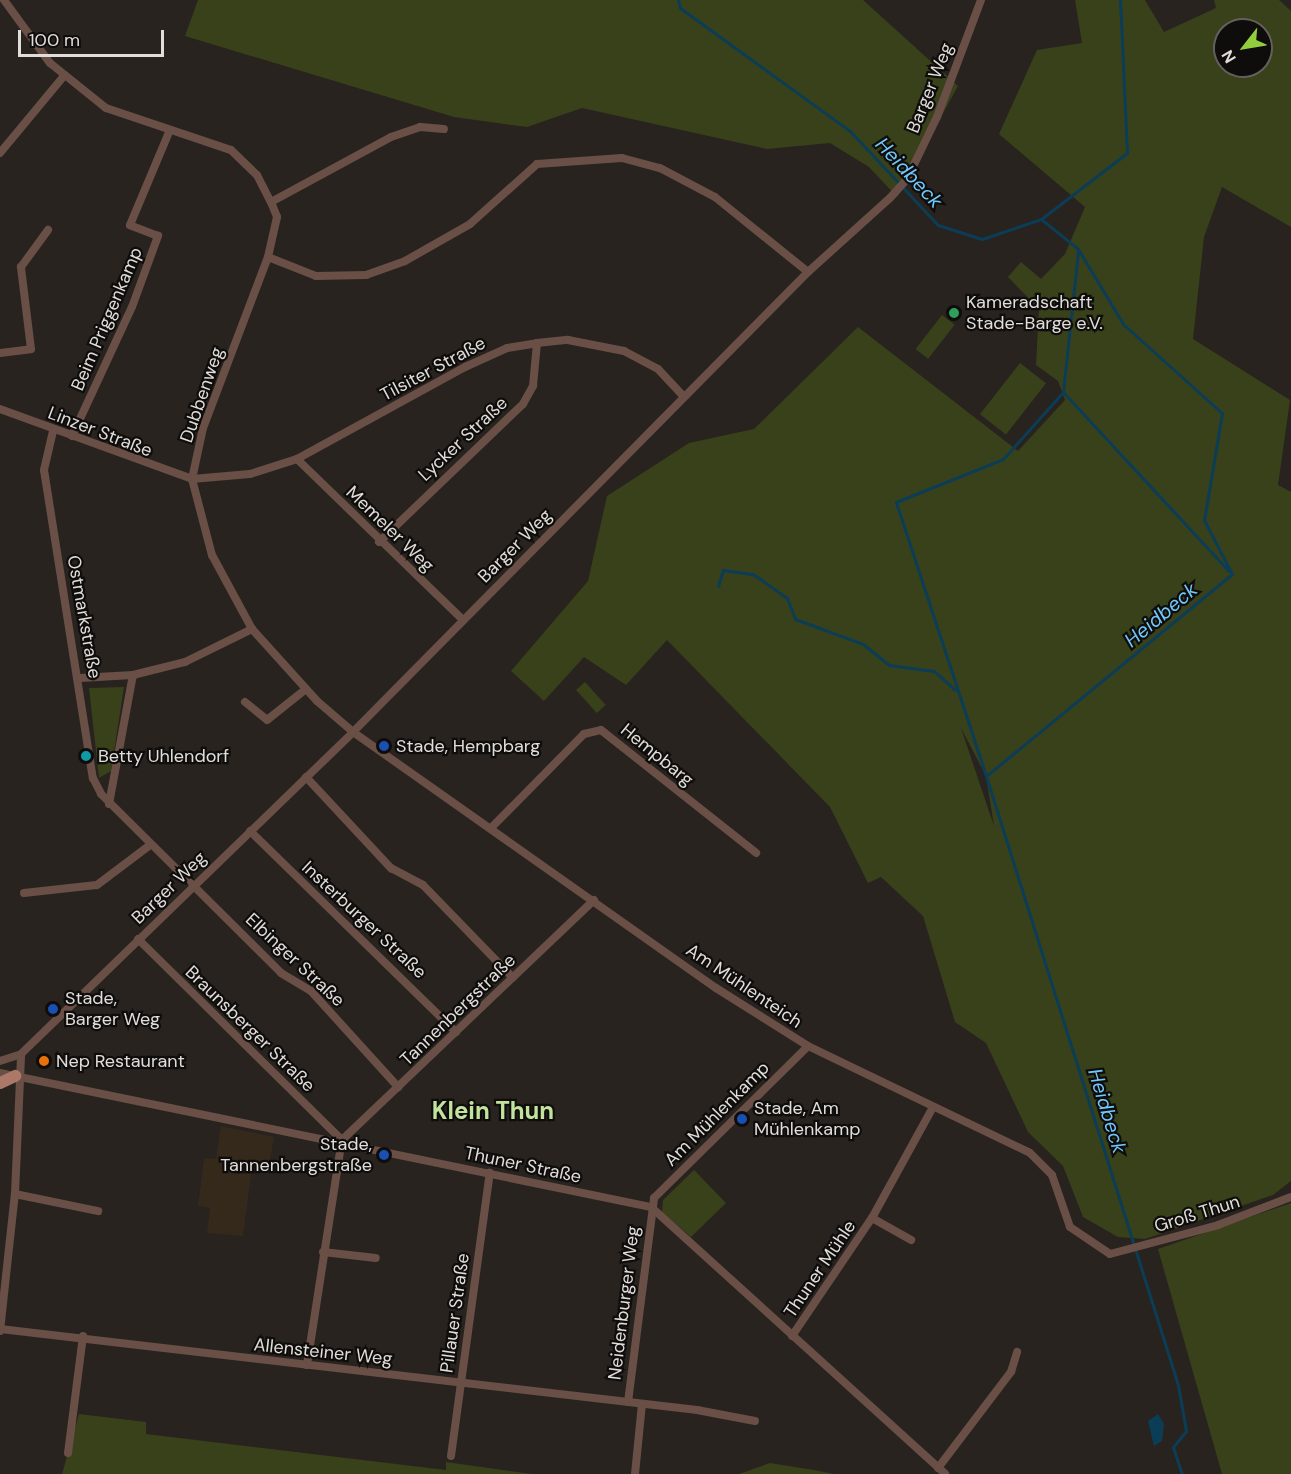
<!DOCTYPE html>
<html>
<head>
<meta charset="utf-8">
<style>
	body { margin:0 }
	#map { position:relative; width:1291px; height:1474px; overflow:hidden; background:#28231f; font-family:"DM Sans",sans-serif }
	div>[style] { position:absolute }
	.commercial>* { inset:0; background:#35291b }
	.green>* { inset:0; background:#39411a; transform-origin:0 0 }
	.water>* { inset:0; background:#0b3d56 }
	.stream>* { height:3px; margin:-1.5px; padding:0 1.5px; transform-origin:1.5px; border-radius:1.5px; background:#0b3d56 }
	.minor>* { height:8px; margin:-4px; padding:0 4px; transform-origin:4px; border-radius:4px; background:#694f46 }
	.primary>* { height:12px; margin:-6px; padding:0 6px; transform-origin:6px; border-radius:6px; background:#ac7867 }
	.dots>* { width:16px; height:16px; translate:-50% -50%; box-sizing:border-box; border:3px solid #0f0d0b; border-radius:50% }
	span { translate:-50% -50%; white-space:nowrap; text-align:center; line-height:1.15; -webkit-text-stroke:4.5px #0f0d0b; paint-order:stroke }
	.street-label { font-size:18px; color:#e1ddda }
	.poi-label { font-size:18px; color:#e1ddda }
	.left { translate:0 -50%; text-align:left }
	.right { translate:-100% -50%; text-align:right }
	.water-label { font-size:20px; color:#70c9fe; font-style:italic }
	.district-label { font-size:24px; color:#c1e39d; font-weight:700 }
	.north { position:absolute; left:1213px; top:18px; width:60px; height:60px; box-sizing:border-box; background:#0f0d0b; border:2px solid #63605e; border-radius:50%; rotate:239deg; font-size:16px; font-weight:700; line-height:24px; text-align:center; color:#e1ddda }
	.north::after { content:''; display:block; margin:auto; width:21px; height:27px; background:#92cd3e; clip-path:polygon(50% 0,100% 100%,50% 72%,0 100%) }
	.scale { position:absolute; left:18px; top:30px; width:146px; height:27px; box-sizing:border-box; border:3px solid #e1ddda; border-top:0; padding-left:8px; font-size:18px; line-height:21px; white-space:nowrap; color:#e1ddda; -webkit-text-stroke:4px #0f0d0b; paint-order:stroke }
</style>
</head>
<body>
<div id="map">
	<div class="commercial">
		<div style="clip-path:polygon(221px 1126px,274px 1137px,270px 1161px,253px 1160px,243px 1236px,207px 1233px,210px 1208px,198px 1206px,204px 1158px,216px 1159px)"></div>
	</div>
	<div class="green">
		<div style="clip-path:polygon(198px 0,863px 0,958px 86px,897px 197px,869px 167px,830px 143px,767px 149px,582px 108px,527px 127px,454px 117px,185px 36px)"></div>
		<div style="clip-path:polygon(evenodd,1075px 0,1145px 0,1164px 32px,1216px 8px,1214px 0,1279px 0,1291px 11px,1291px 227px,1222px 187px,1204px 237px,1193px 339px,1290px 400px,1278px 485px,1291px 492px,1291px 1181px,1273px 1195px,1145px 1239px,1118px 1237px,1083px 1217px,1063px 1166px,1028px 1132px,986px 1043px,955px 1022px,923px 916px,881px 877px,868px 883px,830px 807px,667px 640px,626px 685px,584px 657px,544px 701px,511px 671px,588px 581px,607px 496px,689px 443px,754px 429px,858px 327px,1018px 451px,1065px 400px,1058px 381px,1036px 365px,1039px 309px,1008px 277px,1021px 262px,1041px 279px,1065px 254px,1085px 207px,999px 134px,1037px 50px,1082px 43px,1075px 0,1225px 30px,1261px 30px,1261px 66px,1225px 66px,1225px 30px,1075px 0,961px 728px,986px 776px,994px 826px,961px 728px)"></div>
		<div style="left:942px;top:315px;width:16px;height:43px;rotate:38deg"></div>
		<div style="left:1020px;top:363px;width:33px;height:65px;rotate:38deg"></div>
		<div style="left:585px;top:682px;width:31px;height:12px;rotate:48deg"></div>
		<div style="clip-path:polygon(124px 687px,111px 771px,99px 778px,89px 688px)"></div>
		<div style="clip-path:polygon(694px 1170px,726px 1203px,691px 1237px,662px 1212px,663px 1200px)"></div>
		<div style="clip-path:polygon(1291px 1203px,1291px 1474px,1222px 1474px,1158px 1249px)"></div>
		<div style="clip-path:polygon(79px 1414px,146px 1422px,146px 1434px,446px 1470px,446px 1462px,532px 1474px,62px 1474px)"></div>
		<div style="clip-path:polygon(770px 1463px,814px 1470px,834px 1474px,739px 1474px)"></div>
	</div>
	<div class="water">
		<div style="clip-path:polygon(1158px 1414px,1164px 1424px,1162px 1441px,1154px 1446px,1148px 1421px)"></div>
	</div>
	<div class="stream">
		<div style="left:678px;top:0;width:8px;rotate:76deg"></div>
		<div style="left:680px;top:8px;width:210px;rotate:35.9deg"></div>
		<div style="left:850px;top:131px;width:129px;rotate:46.9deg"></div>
		<div style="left:938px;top:225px;width:46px;rotate:17.7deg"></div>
		<div style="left:982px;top:239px;width:62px;rotate:-18.7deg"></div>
		<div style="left:1041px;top:219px;width:48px;rotate:39deg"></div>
		<div style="left:1078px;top:249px;width:87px;rotate:59deg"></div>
		<div style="left:1123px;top:324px;width:133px;rotate:42deg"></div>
		<div style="left:1222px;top:413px;width:109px;rotate:99.5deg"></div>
		<div style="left:1204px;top:520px;width:61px;rotate:62.6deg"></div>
		<div style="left:1232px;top:574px;width:318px;rotate:140.6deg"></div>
		<div style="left:986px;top:776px;width:639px;rotate:72.5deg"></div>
		<div style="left:1178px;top:1385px;width:47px;rotate:80.1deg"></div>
		<div style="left:1186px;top:1431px;width:21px;rotate:129deg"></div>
		<div style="left:1173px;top:1447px;width:28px;rotate:72deg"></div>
		<div style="left:1041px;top:219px;width:108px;rotate:-37.5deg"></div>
		<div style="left:1127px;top:153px;width:153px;rotate:-92.6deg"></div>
		<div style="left:1063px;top:392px;width:244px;rotate:47.2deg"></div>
		<div style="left:718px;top:586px;width:17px;rotate:-73deg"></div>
		<div style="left:723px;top:570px;width:30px;rotate:8deg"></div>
		<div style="left:753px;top:574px;width:42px;rotate:35.2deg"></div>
		<div style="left:787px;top:598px;width:22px;rotate:69deg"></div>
		<div style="left:795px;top:619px;width:72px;rotate:20.2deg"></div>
		<div style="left:863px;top:644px;width:33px;rotate:39deg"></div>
		<div style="left:889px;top:665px;width:45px;rotate:7.6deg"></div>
		<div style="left:934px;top:671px;width:28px;rotate:42deg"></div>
		<div style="left:986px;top:776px;width:288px;rotate:-108.2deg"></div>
		<div style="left:896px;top:502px;width:115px;rotate:-21.9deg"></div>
		<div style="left:1003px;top:459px;width:90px;rotate:-48.2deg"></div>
		<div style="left:1063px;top:392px;width:142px;rotate:-83.9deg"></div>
	</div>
	<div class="minor">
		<div style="left:4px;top:0;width:78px;rotate:53.9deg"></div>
		<div style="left:50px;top:63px;width:72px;rotate:38.8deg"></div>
		<div style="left:106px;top:108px;width:132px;rotate:18.6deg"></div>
		<div style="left:231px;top:150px;width:36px;rotate:44deg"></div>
		<div style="left:257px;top:175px;width:30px;rotate:63deg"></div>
		<div style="left:271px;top:202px;width:16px;rotate:68deg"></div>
		<div style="left:277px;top:217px;width:41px;rotate:102.7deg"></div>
		<div style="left:268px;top:257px;width:183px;rotate:110.8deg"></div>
		<div style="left:203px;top:428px;width:52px;rotate:102.2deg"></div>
		<div style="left:192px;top:479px;width:79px;rotate:75.3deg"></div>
		<div style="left:212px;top:555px;width:84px;rotate:61.6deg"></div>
		<div style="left:252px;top:629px;width:97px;rotate:47.9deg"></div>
		<div style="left:317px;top:701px;width:48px;rotate:40.7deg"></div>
		<div style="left:353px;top:732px;width:444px;rotate:35.2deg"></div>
		<div style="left:716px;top:988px;width:109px;rotate:32.2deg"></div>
		<div style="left:808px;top:1046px;width:246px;rotate:25.7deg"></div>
		<div style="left:1030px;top:1153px;width:31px;rotate:45deg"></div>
		<div style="left:1052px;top:1175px;width:55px;rotate:70.9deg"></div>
		<div style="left:1070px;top:1227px;width:48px;rotate:34deg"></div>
		<div style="left:1110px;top:1254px;width:112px;rotate:-15deg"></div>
		<div style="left:1218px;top:1225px;width:78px;rotate:-21deg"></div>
		<div style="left:0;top:153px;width:100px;rotate:-50.3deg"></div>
		<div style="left:271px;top:202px;width:136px;rotate:-28.4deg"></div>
		<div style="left:391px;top:137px;width:31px;rotate:-19deg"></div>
		<div style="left:420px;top:127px;width:24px;rotate:5deg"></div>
		<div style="left:268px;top:257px;width:52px;rotate:21.6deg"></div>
		<div style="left:316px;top:276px;width:50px;rotate:-1.1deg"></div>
		<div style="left:366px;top:275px;width:41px;rotate:-19.7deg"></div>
		<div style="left:405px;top:261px;width:75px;rotate:-29.6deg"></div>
		<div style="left:470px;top:224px;width:90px;rotate:-41.8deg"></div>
		<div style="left:537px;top:164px;width:85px;rotate:-4deg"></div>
		<div style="left:622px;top:158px;width:39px;rotate:15deg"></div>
		<div style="left:660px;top:168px;width:62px;rotate:27.8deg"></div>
		<div style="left:715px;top:197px;width:119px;rotate:38.9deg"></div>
		<div style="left:0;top:353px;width:31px;rotate:-7deg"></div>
		<div style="left:31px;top:349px;width:83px;rotate:-97deg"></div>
		<div style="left:21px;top:267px;width:46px;rotate:-53.9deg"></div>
		<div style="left:0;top:409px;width:204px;rotate:20deg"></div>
		<div style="left:192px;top:479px;width:58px;rotate:-4.9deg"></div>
		<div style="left:250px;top:474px;width:49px;rotate:-17.7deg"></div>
		<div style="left:297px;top:459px;width:192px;rotate:-28.7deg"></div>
		<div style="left:465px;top:367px;width:46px;rotate:-24.3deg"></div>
		<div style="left:507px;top:348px;width:30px;rotate:-9deg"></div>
		<div style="left:537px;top:343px;width:31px;rotate:-6deg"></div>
		<div style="left:568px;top:340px;width:57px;rotate:11.1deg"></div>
		<div style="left:624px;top:351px;width:38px;rotate:28deg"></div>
		<div style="left:658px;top:369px;width:38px;rotate:47deg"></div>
		<div style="left:53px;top:431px;width:40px;rotate:103deg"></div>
		<div style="left:44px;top:470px;width:312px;rotate:81deg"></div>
		<div style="left:93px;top:778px;width:18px;rotate:63deg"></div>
		<div style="left:101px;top:794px;width:254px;rotate:44.8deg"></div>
		<div style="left:281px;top:973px;width:35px;rotate:31deg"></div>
		<div style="left:311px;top:991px;width:130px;rotate:47.8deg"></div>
		<div style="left:72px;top:436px;width:142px;rotate:-65.1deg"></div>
		<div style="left:132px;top:307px;width:76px;rotate:-69.9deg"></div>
		<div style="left:158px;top:236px;width:30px;rotate:-159deg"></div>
		<div style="left:130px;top:225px;width:103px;rotate:-67.2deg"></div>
		<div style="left:297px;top:459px;width:231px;rotate:44.1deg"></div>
		<div style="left:379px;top:542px;width:199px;rotate:-43.8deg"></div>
		<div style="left:523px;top:404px;width:21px;rotate:-61deg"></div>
		<div style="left:533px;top:386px;width:43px;rotate:-84.7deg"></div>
		<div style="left:80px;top:678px;width:53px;rotate:-3.2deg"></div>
		<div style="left:133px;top:675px;width:54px;rotate:-14deg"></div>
		<div style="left:185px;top:662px;width:75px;rotate:-26.2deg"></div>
		<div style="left:245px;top:702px;width:28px;rotate:39deg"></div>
		<div style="left:267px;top:720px;width:50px;rotate:-38.5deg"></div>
		<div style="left:306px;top:777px;width:125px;rotate:47deg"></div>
		<div style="left:391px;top:868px;width:36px;rotate:28deg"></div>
		<div style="left:423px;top:885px;width:129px;rotate:45.9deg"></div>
		<div style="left:109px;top:804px;width:131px;rotate:-79.5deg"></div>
		<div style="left:491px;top:828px;width:132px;rotate:-45.3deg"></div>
		<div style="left:584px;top:734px;width:17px;rotate:-13deg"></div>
		<div style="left:601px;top:730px;width:198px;rotate:38.4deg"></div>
		<div style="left:250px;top:831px;width:288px;rotate:44.3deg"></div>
		<div style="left:24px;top:893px;width:73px;rotate:-6.3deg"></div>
		<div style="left:97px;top:885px;width:66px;rotate:-37deg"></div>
		<div style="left:138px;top:939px;width:285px;rotate:44.6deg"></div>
		<div style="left:0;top:1061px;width:22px;rotate:-18deg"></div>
		<div style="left:21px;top:1054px;width:463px;rotate:-44.1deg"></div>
		<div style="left:353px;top:732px;width:647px;rotate:-45.31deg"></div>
		<div style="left:808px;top:272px;width:110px;rotate:-42.1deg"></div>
		<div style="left:890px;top:198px;width:25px;rotate:-48deg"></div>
		<div style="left:907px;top:179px;width:69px;rotate:-64.2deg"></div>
		<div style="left:937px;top:117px;width:125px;rotate:-69.4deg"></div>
		<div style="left:0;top:1073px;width:665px;rotate:11.63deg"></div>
		<div style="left:651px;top:1207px;width:397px;rotate:42.2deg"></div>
		<div style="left:342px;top:1140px;width:348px;rotate:-43.6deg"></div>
		<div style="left:15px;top:1194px;width:85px;rotate:11.6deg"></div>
		<div style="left:872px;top:1218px;width:45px;rotate:29.4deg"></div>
		<div style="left:323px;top:1252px;width:53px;rotate:6.5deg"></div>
		<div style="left:0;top:1329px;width:702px;rotate:6.63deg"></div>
		<div style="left:697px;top:1410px;width:59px;rotate:10.7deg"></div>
		<div style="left:0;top:1331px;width:138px;rotate:-83.8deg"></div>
		<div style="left:15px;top:1194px;width:140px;rotate:-87.5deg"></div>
		<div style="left:792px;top:1336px;width:143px;rotate:-55.9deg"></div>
		<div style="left:872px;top:1218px;width:124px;rotate:-61.2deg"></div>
		<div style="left:307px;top:1365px;width:228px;rotate:-81.2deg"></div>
		<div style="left:628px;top:1402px;width:206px;rotate:-82.7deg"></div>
		<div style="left:654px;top:1198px;width:216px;rotate:-44.6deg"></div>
		<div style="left:68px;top:1453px;width:118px;rotate:-82.7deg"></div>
		<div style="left:451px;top:1456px;width:286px;rotate:-82.2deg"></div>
		<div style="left:938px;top:1468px;width:121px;rotate:-52.8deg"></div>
		<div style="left:1011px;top:1372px;width:21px;rotate:-73deg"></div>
		<div style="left:635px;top:1474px;width:70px;rotate:-84.3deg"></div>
	</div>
	<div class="primary">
		<div style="left:0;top:1083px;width:17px;rotate:-25deg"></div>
	</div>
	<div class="dots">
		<div style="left:954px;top:313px;background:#2e9e5b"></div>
		<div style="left:384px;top:746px;background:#1a4fb4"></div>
		<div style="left:86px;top:756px;background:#0f9aa8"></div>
		<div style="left:53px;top:1009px;background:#1a4fb4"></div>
		<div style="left:44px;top:1061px;background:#e8710a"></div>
		<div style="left:742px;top:1119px;background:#1a4fb4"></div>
		<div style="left:384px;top:1155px;background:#1a4fb4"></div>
	</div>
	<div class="street-label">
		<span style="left:930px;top:88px;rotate:-68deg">Barger Weg</span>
		<span style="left:107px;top:319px;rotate:-67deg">Beim Priggenkamp</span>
		<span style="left:433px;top:369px;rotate:-28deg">Tilsiter Straße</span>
		<span style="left:202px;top:395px;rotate:-71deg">Dubbenweg</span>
		<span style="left:100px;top:432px;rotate:21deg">Linzer Straße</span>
		<span style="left:463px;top:439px;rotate:-43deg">Lycker Straße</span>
		<span style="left:390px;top:529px;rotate:44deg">Memeler Weg</span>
		<span style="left:515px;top:546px;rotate:-45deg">Barger Weg</span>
		<span style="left:84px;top:617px;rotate:80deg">Ostmarkstraße</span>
		<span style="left:657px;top:755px;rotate:39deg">Hempbarg</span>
		<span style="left:169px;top:888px;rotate:-44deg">Barger Weg</span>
		<span style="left:364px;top:920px;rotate:43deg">Insterburger Straße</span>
		<span style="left:295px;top:960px;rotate:43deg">Elbinger Straße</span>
		<span style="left:744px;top:986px;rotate:34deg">Am Mühlenteich</span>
		<span style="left:458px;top:1010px;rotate:-44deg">Tannenbergstraße</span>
		<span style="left:250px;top:1029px;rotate:44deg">Braunsberger Straße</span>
		<span style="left:717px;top:1114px;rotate:-45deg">Am Mühlenkamp</span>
		<span style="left:523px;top:1165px;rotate:12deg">Thuner Straße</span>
		<span style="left:1197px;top:1214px;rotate:-17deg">Groß Thun</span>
		<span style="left:820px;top:1269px;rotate:-56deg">Thuner Mühle</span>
		<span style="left:624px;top:1303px;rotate:-83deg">Neidenburger Weg</span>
		<span style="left:455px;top:1313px;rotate:-82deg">Pillauer Straße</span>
		<span style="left:323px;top:1352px;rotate:6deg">Allensteiner Weg</span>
	</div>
	<div class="poi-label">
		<span class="left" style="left:966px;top:313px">Kameradschaft<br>Stade-Barge e.V.</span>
		<span class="left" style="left:396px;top:746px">Stade, Hempbarg</span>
		<span class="left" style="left:98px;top:756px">Betty Uhlendorf</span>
		<span class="left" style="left:65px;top:1009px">Stade,<br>Barger Weg</span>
		<span class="left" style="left:56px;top:1061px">Nep Restaurant</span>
		<span class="left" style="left:754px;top:1119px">Stade, Am<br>Mühlenkamp</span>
		<span class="right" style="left:372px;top:1155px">Stade,<br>Tannenbergstraße</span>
	</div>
	<div class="water-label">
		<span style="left:909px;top:173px;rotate:47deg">Heidbeck</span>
		<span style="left:1161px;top:615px;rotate:-40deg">Heidbeck</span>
		<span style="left:1107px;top:1111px;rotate:73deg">Heidbeck</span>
	</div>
	<div class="district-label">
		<span style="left:493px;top:1111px">Klein Thun</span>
	</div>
	<div class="north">N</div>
	<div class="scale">100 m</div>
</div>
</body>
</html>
